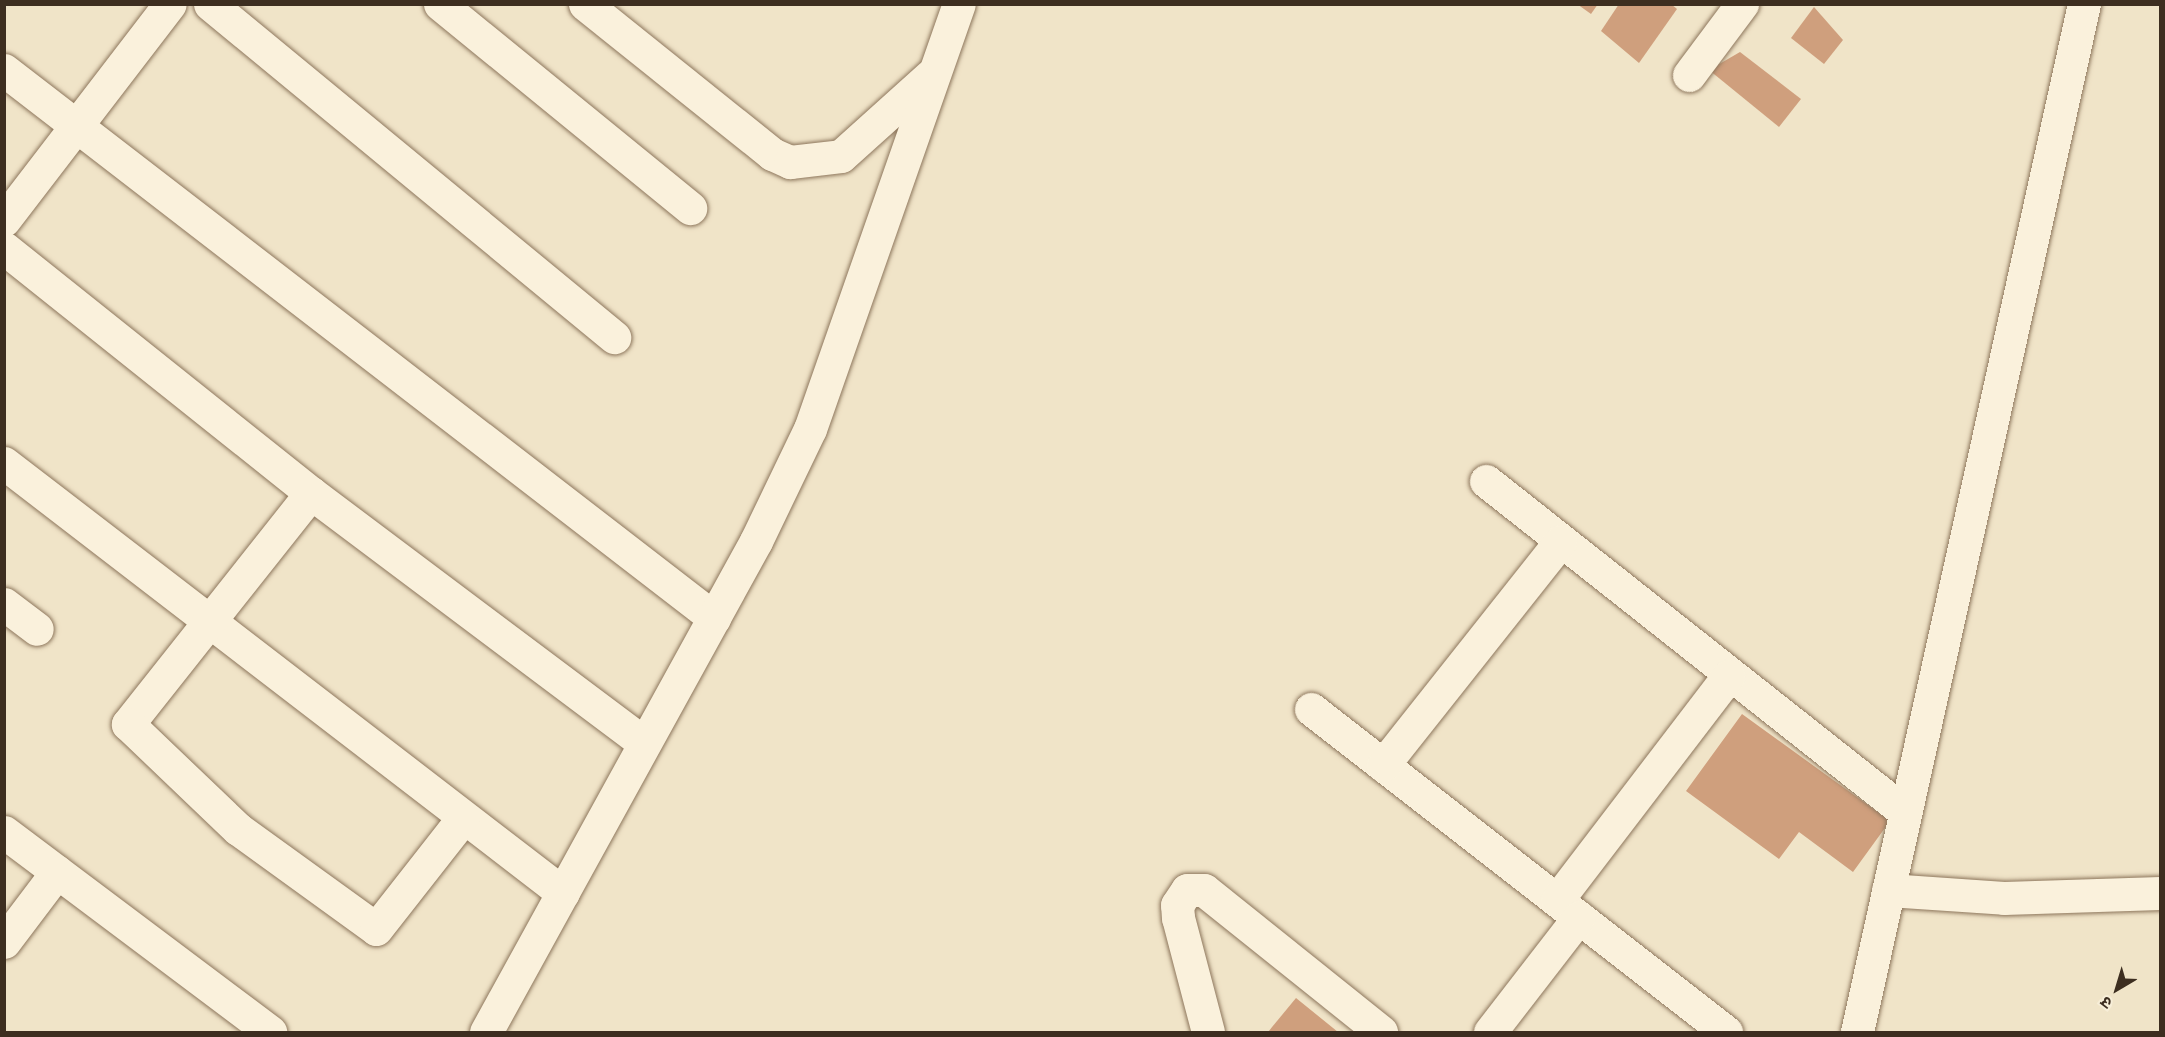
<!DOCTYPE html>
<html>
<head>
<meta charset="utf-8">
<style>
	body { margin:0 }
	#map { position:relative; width:2165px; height:1037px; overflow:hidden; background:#f0e4c8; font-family:Merriweather,"Noto Sans Devanagari",serif }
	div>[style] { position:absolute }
	.building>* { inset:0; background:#cf9f7d }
	.roads { filter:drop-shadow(0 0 2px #8d765c) drop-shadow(0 0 2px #8d765c) }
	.minor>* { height:33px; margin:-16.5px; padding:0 16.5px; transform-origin:16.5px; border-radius:16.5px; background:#faf1dc }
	span { translate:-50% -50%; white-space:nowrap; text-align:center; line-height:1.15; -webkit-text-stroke:5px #f7eed8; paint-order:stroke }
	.frame { position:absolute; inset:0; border:6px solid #3d2e20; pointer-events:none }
	.north { position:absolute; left:2087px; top:959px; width:60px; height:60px; -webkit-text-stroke:4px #f7eed8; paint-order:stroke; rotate:218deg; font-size:16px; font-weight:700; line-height:24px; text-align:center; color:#3d2e20 }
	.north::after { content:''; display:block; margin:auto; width:21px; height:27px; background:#3d2e20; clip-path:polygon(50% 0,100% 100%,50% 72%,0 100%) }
</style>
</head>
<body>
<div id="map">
	<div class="building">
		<div style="clip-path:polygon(1577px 4px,1598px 4px,1591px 14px)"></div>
		<div style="clip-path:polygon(1619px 4px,1671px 4px,1677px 9px,1639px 63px,1601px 31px)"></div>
		<div style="clip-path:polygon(1814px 7px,1843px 40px,1824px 64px,1791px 38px)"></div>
		<div style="clip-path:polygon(1740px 52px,1801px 99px,1779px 127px,1709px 70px)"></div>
		<div style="clip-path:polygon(1742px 714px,1890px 821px,1853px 872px,1799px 832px,1779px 859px,1686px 791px)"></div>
		<div style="clip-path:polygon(1296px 998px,1338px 1032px,1268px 1032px)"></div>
	</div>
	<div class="roads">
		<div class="minor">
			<div style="left:210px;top:4px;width:524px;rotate:39.5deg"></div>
			<div style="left:440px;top:4px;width:323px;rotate:39.2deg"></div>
			<div style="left:585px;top:4px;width:240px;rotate:38.7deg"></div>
			<div style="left:772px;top:154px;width:20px;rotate:24deg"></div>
			<div style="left:790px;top:162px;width:51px;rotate:-6.7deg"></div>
			<div style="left:841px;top:156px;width:120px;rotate:-42deg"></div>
			<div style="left:4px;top:70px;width:897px;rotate:37.66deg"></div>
			<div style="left:1689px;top:75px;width:89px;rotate:-53.3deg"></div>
			<div style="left:4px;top:220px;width:272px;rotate:-52.5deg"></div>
			<div style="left:4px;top:248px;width:393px;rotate:38.6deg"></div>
			<div style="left:311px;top:493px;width:416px;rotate:36.9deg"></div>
			<div style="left:4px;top:463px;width:705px;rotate:37.57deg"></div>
			<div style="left:1486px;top:481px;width:534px;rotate:38.31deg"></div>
			<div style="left:311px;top:493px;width:295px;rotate:128.4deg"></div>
			<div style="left:128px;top:724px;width:152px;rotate:43.7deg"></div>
			<div style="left:238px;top:829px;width:170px;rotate:35.9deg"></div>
			<div style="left:376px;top:929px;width:141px;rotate:-51.9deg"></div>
			<div style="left:4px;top:604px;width:41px;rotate:37.1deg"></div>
			<div style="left:1311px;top:709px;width:526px;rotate:37.89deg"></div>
			<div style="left:1383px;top:765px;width:285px;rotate:-51.6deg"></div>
			<div style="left:4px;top:832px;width:333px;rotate:36.9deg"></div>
			<div style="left:1888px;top:890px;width:116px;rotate:3.9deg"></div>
			<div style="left:2004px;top:898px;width:156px;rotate:-1.8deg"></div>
			<div style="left:1557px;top:900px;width:282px;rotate:-52.6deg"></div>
			<div style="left:4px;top:942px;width:88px;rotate:-52.9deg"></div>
			<div style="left:486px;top:1032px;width:560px;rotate:-61.19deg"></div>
			<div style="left:756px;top:541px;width:124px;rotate:-64.3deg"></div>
			<div style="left:810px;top:429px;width:450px;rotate:-70.7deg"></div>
			<div style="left:1208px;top:1032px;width:118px;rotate:-104.7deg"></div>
			<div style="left:1178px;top:918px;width:13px;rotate:-94deg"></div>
			<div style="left:1177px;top:905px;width:18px;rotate:-56deg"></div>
			<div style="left:1187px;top:890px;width:17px"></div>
			<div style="left:1204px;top:890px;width:227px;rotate:38.7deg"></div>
			<div style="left:1490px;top:1032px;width:145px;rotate:-52.3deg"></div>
			<div style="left:1857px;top:1032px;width:1053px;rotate:-77.55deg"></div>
		</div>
	</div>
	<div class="frame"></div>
	<div class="north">उ</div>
</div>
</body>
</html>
